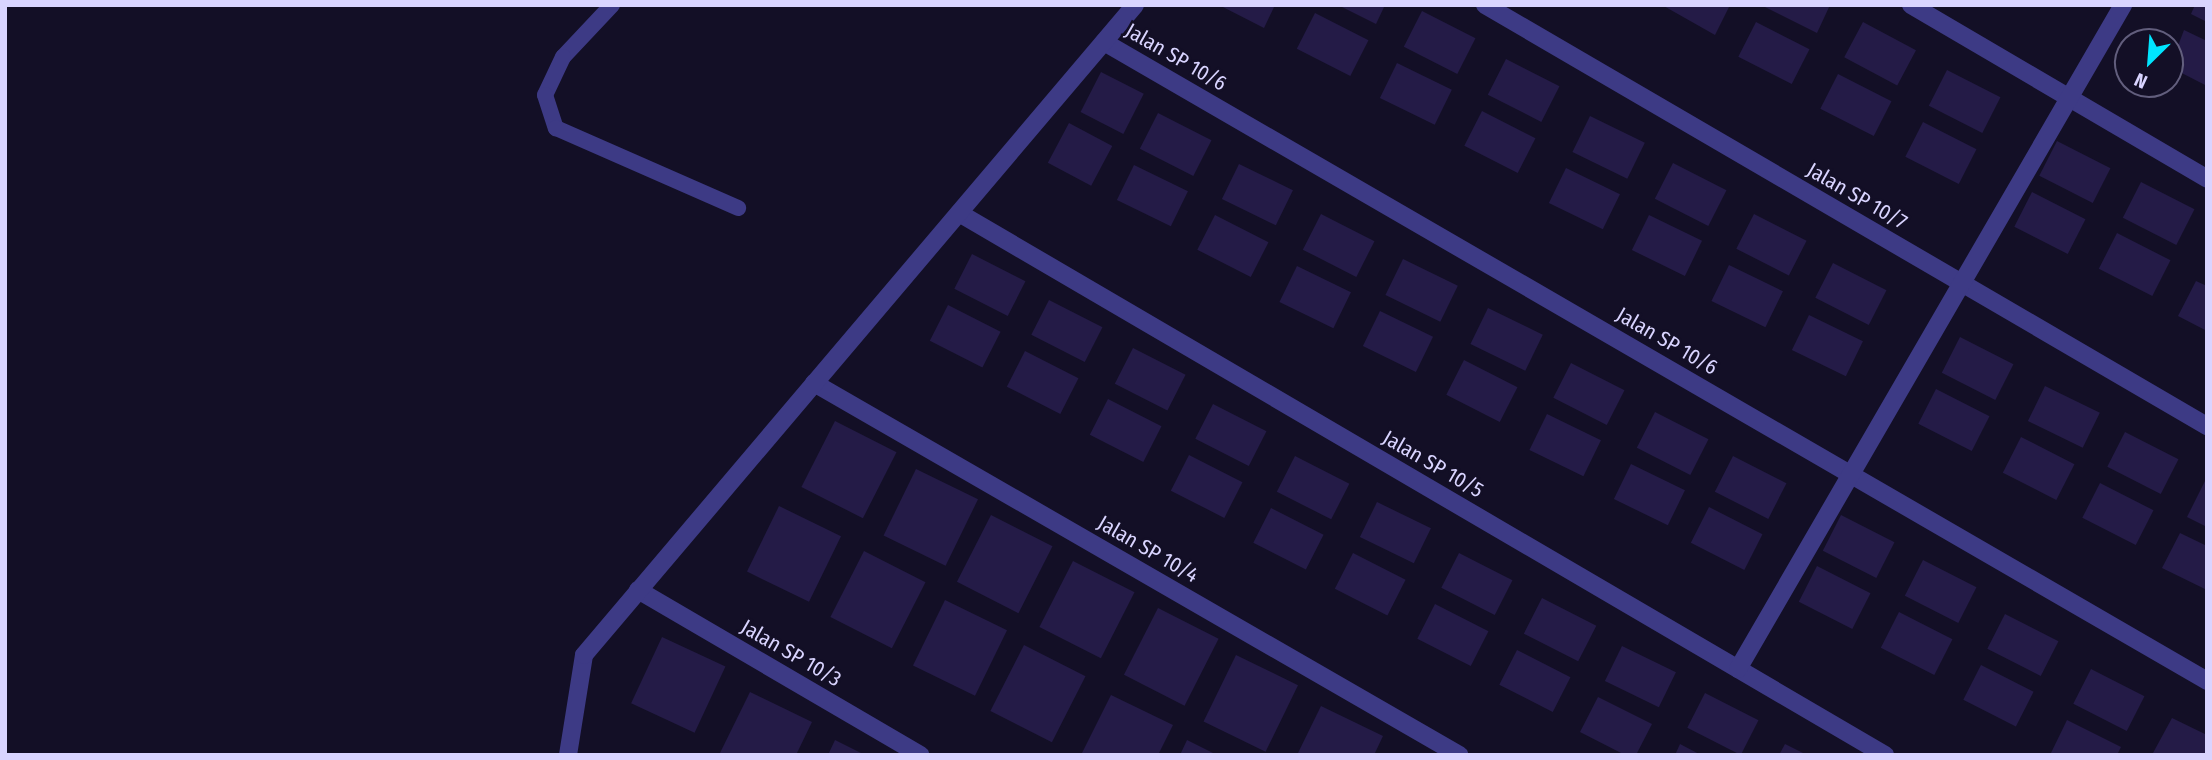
<!DOCTYPE html>
<html>
<head>
<meta charset="utf-8">
<style>
	body { margin:0 }
	#map { position:relative; width:2212px; height:760px; overflow:hidden; background:#130f26; font-family:"Fira Sans Condensed",sans-serif }
	div>[style] { position:absolute }
	.building>* { inset:0; background:#241b47; transform-origin:0 0 }
	.lane>* { height:16px; margin:-8px; padding:0 8px; transform-origin:8px; border-radius:8px; background:#3d3a85 }
	.street>* { height:18px; margin:-9px; padding:0 9px; transform-origin:9px; border-radius:9px; background:#3d3a85 }
	span { translate:-50% -50%; white-space:nowrap; text-align:center; line-height:1.15; -webkit-text-stroke:5px #130f26; paint-order:stroke }
	.street-label { font-size:21px; color:#d9d4ff }
	.frame { position:absolute; inset:0; border:7px solid #d9d4ff; pointer-events:none }
	.north { position:absolute; left:2114px; top:28px; width:70px; height:70px; box-sizing:border-box; background:#130f26; border:2px solid #625e7d; border-radius:50%; rotate:205deg; font-size:19px; font-weight:700; line-height:28px; text-align:center; color:#d9d4ff }
	.north::after { content:''; display:block; margin:auto; width:24px; height:32px; background:#00e5ff; clip-path:polygon(50% 0,100% 100%,50% 72%,0 100%) }
</style>
</head>
<body>
<div id="map">
	<div class="building">
		<div style="clip-path:polygon(1219px 5px,1275px 5px,1264px 28px)"></div>
		<div style="clip-path:polygon(1338px 5px,1385px 5px,1376px 24px)"></div>
		<div style="clip-path:polygon(1662px 5px,1730px 5px,1715px 35px)"></div>
		<div style="clip-path:polygon(1761px 5px,1830px 5px,1817px 33px)"></div>
		<div style="clip-path:polygon(2195px 5px,2207px 5px,2207px 22px,2191px 14px)"></div>
		<div style="left:1422px;top:11px;width:60px;height:40px;rotate:27deg"></div>
		<div style="left:1315px;top:13px;width:60px;height:40px;rotate:27deg"></div>
		<div style="left:1756px;top:22px;width:60px;height:39px;rotate:27deg"></div>
		<div style="left:1863px;top:22px;width:60px;height:40px;rotate:28deg"></div>
		<div style="clip-path:polygon(2184px 30px,2207px 41px,2207px 86px,2170px 67px)"></div>
		<div style="left:1506px;top:59px;width:60px;height:40px;rotate:27deg"></div>
		<div style="left:1397px;top:63px;width:61px;height:39px;rotate:26deg"></div>
		<div style="left:1947px;top:70px;width:60px;height:40px;rotate:27deg"></div>
		<div style="left:1101px;top:72px;width:48px;height:45px;rotate:27deg"></div>
		<div style="left:1838px;top:74px;width:60px;height:39px;rotate:27deg"></div>
		<div style="left:1482px;top:111px;width:60px;height:39px;rotate:27deg"></div>
		<div style="left:1158px;top:113px;width:60px;height:40px;rotate:27deg"></div>
		<div style="left:1590px;top:116px;width:61px;height:40px;rotate:26deg"></div>
		<div style="left:1923px;top:122px;width:60px;height:39px;rotate:27deg"></div>
		<div style="left:1069px;top:123px;width:49px;height:45px;rotate:28deg"></div>
		<div style="left:2057px;top:141px;width:60px;height:39px;rotate:27deg"></div>
		<div style="left:1673px;top:163px;width:60px;height:40px;rotate:27deg"></div>
		<div style="left:1239px;top:164px;width:60px;height:39px;rotate:26deg"></div>
		<div style="left:1134px;top:165px;width:60px;height:39px;rotate:26deg"></div>
		<div style="left:1566px;top:168px;width:60px;height:39px;rotate:26deg"></div>
		<div style="left:2141px;top:182px;width:60px;height:40px;rotate:27deg"></div>
		<div style="left:2032px;top:192px;width:60px;height:39px;rotate:27deg"></div>
		<div style="left:1321px;top:214px;width:60px;height:40px;rotate:27deg"></div>
		<div style="left:1754px;top:214px;width:59px;height:39px;rotate:27deg"></div>
		<div style="left:1215px;top:215px;width:60px;height:39px;rotate:27deg"></div>
		<div style="left:1649px;top:215px;width:59px;height:39px;rotate:26deg"></div>
		<div style="left:2117px;top:233px;width:60px;height:40px;rotate:27deg"></div>
		<div style="left:972px;top:254px;width:60px;height:39px;rotate:27deg"></div>
		<div style="left:1403px;top:259px;width:61px;height:40px;rotate:26deg"></div>
		<div style="left:1833px;top:263px;width:60px;height:39px;rotate:27deg"></div>
		<div style="left:1729px;top:265px;width:60px;height:40px;rotate:26deg"></div>
		<div style="left:1297px;top:266px;width:60px;height:40px;rotate:26deg"></div>
		<div style="clip-path:polygon(2196px 281px,2207px 286px,2207px 331px,2178px 316px)"></div>
		<div style="left:1049px;top:300px;width:60px;height:39px;rotate:27deg"></div>
		<div style="left:948px;top:305px;width:59px;height:40px;rotate:27deg"></div>
		<div style="left:1488px;top:308px;width:61px;height:40px;rotate:26deg"></div>
		<div style="left:1380px;top:311px;width:59px;height:39px;rotate:26deg"></div>
		<div style="left:1809px;top:315px;width:60px;height:39px;rotate:26deg"></div>
		<div style="left:1960px;top:337px;width:60px;height:40px;rotate:27deg"></div>
		<div style="left:1133px;top:348px;width:59px;height:40px;rotate:27deg"></div>
		<div style="left:1025px;top:351px;width:60px;height:40px;rotate:27deg"></div>
		<div style="left:1464px;top:360px;width:60px;height:39px;rotate:27deg"></div>
		<div style="left:1571px;top:363px;width:60px;height:39px;rotate:27deg"></div>
		<div style="left:2045px;top:386px;width:61px;height:39px;rotate:26deg"></div>
		<div style="left:1936px;top:389px;width:60px;height:39px;rotate:27deg"></div>
		<div style="left:1108px;top:399px;width:60px;height:40px;rotate:27deg"></div>
		<div style="left:1213px;top:404px;width:60px;height:39px;rotate:27deg"></div>
		<div style="left:1655px;top:412px;width:60px;height:40px;rotate:27deg"></div>
		<div style="left:1547px;top:414px;width:60px;height:40px;rotate:26deg"></div>
		<div style="left:835px;top:421px;width:69px;height:74px;rotate:27deg"></div>
		<div style="left:2125px;top:432px;width:60px;height:39px;rotate:27deg"></div>
		<div style="left:2021px;top:437px;width:60px;height:40px;rotate:27deg"></div>
		<div style="left:1189px;top:455px;width:60px;height:40px;rotate:27deg"></div>
		<div style="left:1295px;top:456px;width:61px;height:40px;rotate:27deg"></div>
		<div style="left:1733px;top:456px;width:60px;height:40px;rotate:27deg"></div>
		<div style="left:1631px;top:464px;width:60px;height:39px;rotate:26deg"></div>
		<div style="left:916px;top:469px;width:69px;height:74px;rotate:26deg"></div>
		<div style="clip-path:polygon(2205px 481px,2207px 482px,2207px 527px,2187px 517px)"></div>
		<div style="left:2100px;top:483px;width:60px;height:39px;rotate:27deg"></div>
		<div style="left:1377px;top:502px;width:60px;height:39px;rotate:26deg"></div>
		<div style="left:779px;top:506px;width:69px;height:73px;rotate:26deg"></div>
		<div style="left:1709px;top:507px;width:60px;height:40px;rotate:27deg"></div>
		<div style="left:1271px;top:508px;width:59px;height:39px;rotate:27deg"></div>
		<div style="left:991px;top:515px;width:69px;height:75px;rotate:27deg"></div>
		<div style="left:1841px;top:515px;width:60px;height:40px;rotate:27deg"></div>
		<div style="clip-path:polygon(2180px 533px,2207px 546px,2207px 590px,2162px 568px)"></div>
		<div style="left:864px;top:551px;width:69px;height:74px;rotate:27deg"></div>
		<div style="left:1353px;top:553px;width:59px;height:40px;rotate:27deg"></div>
		<div style="left:1459px;top:553px;width:60px;height:39px;rotate:27deg"></div>
		<div style="left:1923px;top:560px;width:60px;height:40px;rotate:27deg"></div>
		<div style="left:1073px;top:561px;width:69px;height:74px;rotate:27deg"></div>
		<div style="left:1817px;top:566px;width:60px;height:40px;rotate:27deg"></div>
		<div style="left:1542px;top:598px;width:61px;height:40px;rotate:27deg"></div>
		<div style="left:945px;top:600px;width:69px;height:73px;rotate:26deg"></div>
		<div style="left:1435px;top:604px;width:60px;height:39px;rotate:27deg"></div>
		<div style="left:1158px;top:608px;width:68px;height:75px;rotate:27deg"></div>
		<div style="left:1899px;top:612px;width:60px;height:40px;rotate:27deg"></div>
		<div style="left:2005px;top:614px;width:60px;height:39px;rotate:27deg"></div>
		<div style="left:662px;top:637px;width:70px;height:73px;rotate:25deg"></div>
		<div style="left:1024px;top:645px;width:69px;height:74px;rotate:27deg"></div>
		<div style="left:1622px;top:646px;width:60px;height:39px;rotate:26deg"></div>
		<div style="left:1517px;top:650px;width:60px;height:39px;rotate:27deg"></div>
		<div style="left:1236px;top:655px;width:69px;height:74px;rotate:26deg"></div>
		<div style="left:1981px;top:665px;width:59px;height:39px;rotate:27deg"></div>
		<div style="left:2091px;top:669px;width:60px;height:39px;rotate:27deg"></div>
		<div style="clip-path:polygon(750px 692px,812px 722px,796px 755px,719px 755px)"></div>
		<div style="left:1705px;top:693px;width:60px;height:39px;rotate:27deg"></div>
		<div style="clip-path:polygon(1111px 695px,1173px 725px,1158px 755px,1081px 755px)"></div>
		<div style="clip-path:polygon(1598px 697px,1652px 724px,1636px 755px,1625px 755px,1580px 732px)"></div>
		<div style="clip-path:polygon(1321px 706px,1383px 736px,1374px 755px,1297px 755px)"></div>
		<div style="clip-path:polygon(2172px 718px,2207px 735px,2207px 755px,2153px 753px)"></div>
		<div style="clip-path:polygon(2067px 720px,2121px 747px,2117px 755px,2050px 755px)"></div>
		<div style="clip-path:polygon(835px 740px,865px 755px,828px 755px)"></div>
		<div style="clip-path:polygon(1187px 740px,1217px 755px,1180px 755px)"></div>
		<div style="clip-path:polygon(1680px 744px,1701px 755px,1675px 755px)"></div>
		<div style="clip-path:polygon(1785px 744px,1807px 755px,1779px 755px)"></div>
	</div>
	<div class="lane">
		<div style="left:612px;top:5px;width:71px;rotate:133.3deg"></div>
		<div style="left:563px;top:57px;width:42px;rotate:115.3deg"></div>
		<div style="left:545px;top:95px;width:35px;rotate:72deg"></div>
		<div style="left:556px;top:128px;width:199px;rotate:23.7deg"></div>
	</div>
	<div class="street">
		<div style="left:1485px;top:5px;width:836px;rotate:30.25deg"></div>
		<div style="left:1911px;top:5px;width:343px;rotate:30.4deg"></div>
		<div style="left:1104px;top:42px;width:1275px;rotate:30.08deg"></div>
		<div style="left:959px;top:213px;width:1073px;rotate:30.34deg"></div>
		<div style="left:814px;top:383px;width:745px;rotate:29.97deg"></div>
		<div style="left:638px;top:590px;width:327px;rotate:30.3deg"></div>
		<div style="left:1738px;top:669px;width:768px;rotate:-59.89deg"></div>
		<div style="left:568px;top:755px;width:101px;rotate:-80.9deg"></div>
		<div style="left:584px;top:655px;width:852px;rotate:-49.71deg"></div>
	</div>
	<div class="street-label">
		<span style="left:1176px;top:57px;rotate:30deg">Jalan SP 10/6</span>
		<span style="left:1857px;top:196px;rotate:30deg">Jalan SP 10/7</span>
		<span style="left:1667px;top:341px;rotate:30deg">Jalan SP 10/6</span>
		<span style="left:1433px;top:464px;rotate:30deg">Jalan SP 10/5</span>
		<span style="left:1148px;top:549px;rotate:30deg">Jalan SP 10/4</span>
		<span style="left:791px;top:653px;rotate:30deg">Jalan SP 10/3</span>
	</div>
	<div class="frame"></div>
	<div class="north">N</div>
</div>
</body>
</html>
